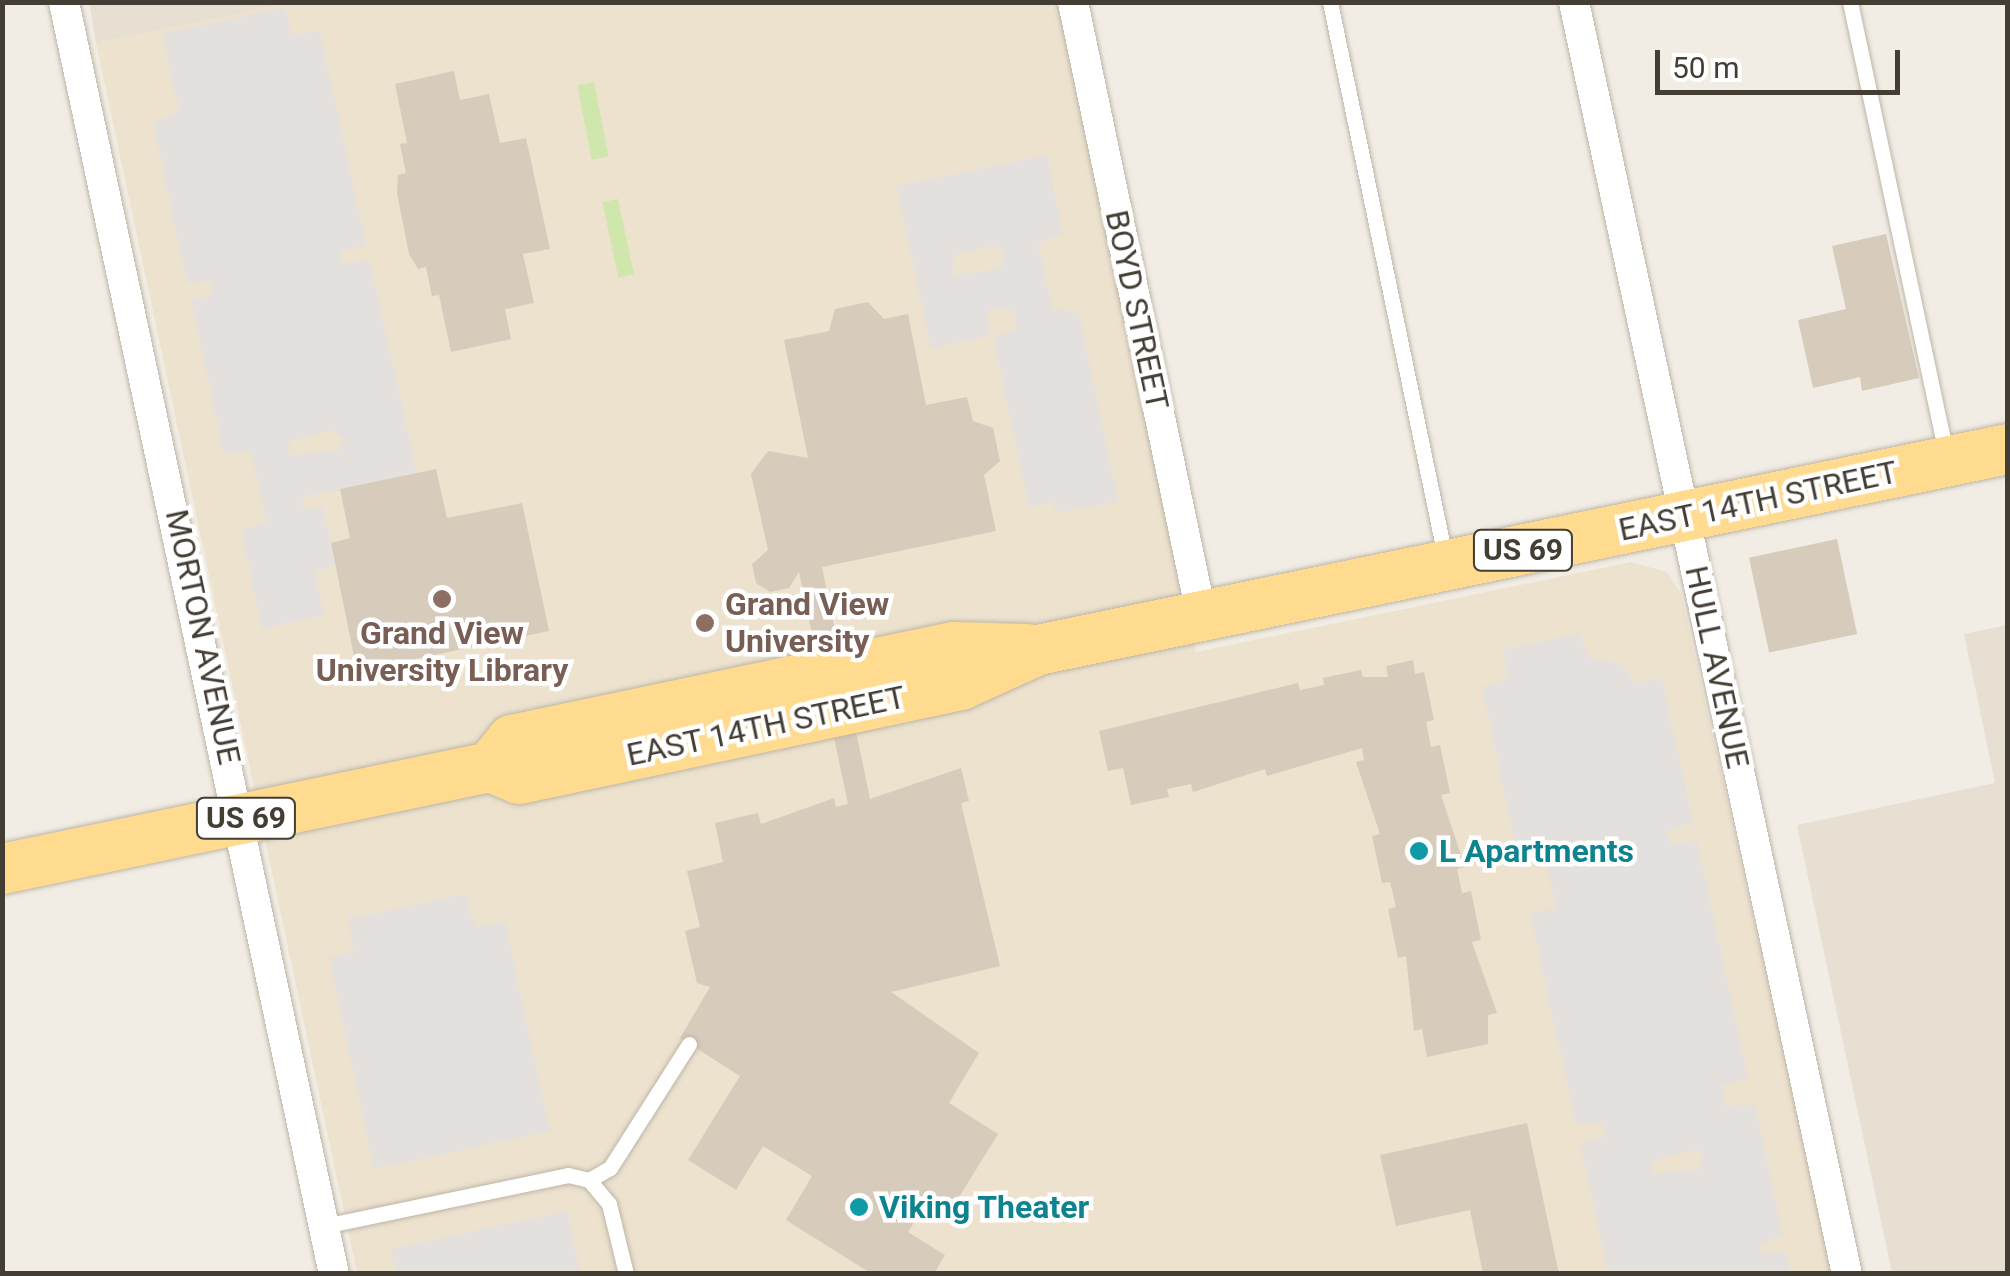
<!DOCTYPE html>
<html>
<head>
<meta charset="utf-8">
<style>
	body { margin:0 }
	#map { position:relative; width:2010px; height:1276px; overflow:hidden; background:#f2ede4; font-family:Roboto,sans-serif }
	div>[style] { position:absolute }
	.residential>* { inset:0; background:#e6dfd2 }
	.education>* { inset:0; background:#ece2ce }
	.green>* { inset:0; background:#cfe7ac; transform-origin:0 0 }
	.parking>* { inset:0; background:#e3e0dd }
	.building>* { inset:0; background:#d7cbbc; transform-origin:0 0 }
	.roads { filter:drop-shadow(0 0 2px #beb5a7) drop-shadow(0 0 2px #beb5a7) }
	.lane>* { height:15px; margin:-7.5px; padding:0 7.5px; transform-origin:7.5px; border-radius:7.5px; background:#fff }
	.street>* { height:30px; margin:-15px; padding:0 15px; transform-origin:15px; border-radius:15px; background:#fff }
	.primary>* { height:50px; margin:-25px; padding:0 25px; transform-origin:25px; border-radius:25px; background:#ffdb90 }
	.dots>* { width:28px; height:28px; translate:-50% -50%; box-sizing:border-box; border:5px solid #fff; border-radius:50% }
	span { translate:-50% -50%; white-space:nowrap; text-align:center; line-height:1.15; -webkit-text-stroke:9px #fff; paint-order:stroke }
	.shield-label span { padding:2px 8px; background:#fff; border:2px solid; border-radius:8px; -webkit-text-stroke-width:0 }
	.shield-label { font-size:30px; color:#443d34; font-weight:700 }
	.street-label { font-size:32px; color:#443d34 }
	.education-label { font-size:32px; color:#785e54; font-weight:700 }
	.left { translate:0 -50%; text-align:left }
	.culture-label { font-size:32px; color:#0d838f; font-weight:700 }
	.frame { position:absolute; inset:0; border:5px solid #443d34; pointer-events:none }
	.scale { position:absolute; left:1655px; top:50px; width:245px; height:45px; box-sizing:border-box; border:5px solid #443d34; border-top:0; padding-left:12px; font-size:30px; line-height:35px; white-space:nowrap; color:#443d34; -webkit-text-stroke:8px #fff; paint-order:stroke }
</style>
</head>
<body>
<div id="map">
	<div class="residential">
		<div style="clip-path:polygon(89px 2px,290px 3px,96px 43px)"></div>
		<div style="clip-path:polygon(2007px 625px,2007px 1273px,1892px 1273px,1797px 825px,1995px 783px,1964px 634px)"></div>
	</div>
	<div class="education">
		<div style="clip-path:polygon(290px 2px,1059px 3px,1196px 652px,1631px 562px,1667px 572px,1681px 594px,1833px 1273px,357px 1273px,96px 43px)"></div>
	</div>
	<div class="green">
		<div style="left:594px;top:82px;width:76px;height:17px;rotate:79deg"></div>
		<div style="left:618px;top:199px;width:77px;height:16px;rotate:78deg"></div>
	</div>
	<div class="parking">
		<div style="clip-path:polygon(evenodd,285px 7px,292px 35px,320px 31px,366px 245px,341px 251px,341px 263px,370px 261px,417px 473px,302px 497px,304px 510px,323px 507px,331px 543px,335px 564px,315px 572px,324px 615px,262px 629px,241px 531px,266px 522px,259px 486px,250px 451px,224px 455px,191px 299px,212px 295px,213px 281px,187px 283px,153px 123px,179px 111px,162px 34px,285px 7px,333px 430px,344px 439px,338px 451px,289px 455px,290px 441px,333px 430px)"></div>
		<div style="clip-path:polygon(evenodd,1047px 155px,1063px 233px,1038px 244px,1052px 308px,1079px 313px,1118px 501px,1059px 513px,1050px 503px,1029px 507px,993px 336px,1015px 331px,1015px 311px,988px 309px,989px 336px,931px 349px,896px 186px,1047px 155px,994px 246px,1004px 250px,1000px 269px,952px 275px,955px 255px,994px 246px)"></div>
		<div style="clip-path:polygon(evenodd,1580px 633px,1588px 657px,1619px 664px,1637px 683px,1662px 678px,1693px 822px,1666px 832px,1672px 845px,1697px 840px,1748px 1078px,1723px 1085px,1725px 1106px,1755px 1105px,1783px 1236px,1760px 1243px,1761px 1253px,1786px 1252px,1791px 1273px,1608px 1273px,1580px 1144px,1604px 1137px,1603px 1124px,1576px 1124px,1530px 914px,1556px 908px,1545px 857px,1518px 857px,1482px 687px,1507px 679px,1503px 650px,1580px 633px,1695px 1150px,1704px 1155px,1699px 1169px,1650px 1174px,1653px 1160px,1695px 1150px)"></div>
		<div style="clip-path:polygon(466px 894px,475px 927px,505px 922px,550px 1131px,374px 1169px,329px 958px,354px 951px,348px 919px)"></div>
		<div style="clip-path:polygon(567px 1211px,580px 1273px,396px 1273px,391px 1249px)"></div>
	</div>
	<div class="building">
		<div style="clip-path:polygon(454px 71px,460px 100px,489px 94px,500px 143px,526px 138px,550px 249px,523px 254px,534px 303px,505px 309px,511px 339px,451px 352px,439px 295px,432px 296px,426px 267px,418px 269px,409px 254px,397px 193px,398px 175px,406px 173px,400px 144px,407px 143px,395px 84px)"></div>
		<div style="clip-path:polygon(1886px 234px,1919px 378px,1862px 391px,1860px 377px,1813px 388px,1798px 320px,1846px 309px,1832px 246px)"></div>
		<div style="clip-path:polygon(868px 302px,884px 319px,908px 314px,926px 405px,967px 397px,973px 421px,993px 428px,1000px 461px,984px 475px,996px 531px,822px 567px,870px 799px,961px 768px,969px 801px,961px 803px,1000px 966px,891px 992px,979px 1053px,949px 1103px,998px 1134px,953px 1207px,932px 1194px,908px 1232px,945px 1255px,934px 1274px,872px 1274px,786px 1220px,812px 1176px,763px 1146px,736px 1190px,688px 1160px,740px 1076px,680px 1038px,710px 987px,697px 983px,685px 931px,700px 927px,687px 871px,723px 862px,715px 823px,758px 813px,761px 824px,834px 798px,836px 807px,848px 804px,799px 572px,789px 588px,770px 592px,756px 583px,752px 564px,768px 550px,751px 474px,768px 451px,808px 458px,784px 340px,829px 331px,835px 309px)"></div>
		<div style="clip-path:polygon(436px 469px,447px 518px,522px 503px,549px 631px,357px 671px,331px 543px,350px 538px,340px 489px)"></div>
		<div style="left:1837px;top:539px;width:97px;height:90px;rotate:78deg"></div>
		<div style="clip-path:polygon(1413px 660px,1415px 674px,1424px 672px,1434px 720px,1426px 722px,1431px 747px,1440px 745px,1450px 793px,1441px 795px,1465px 867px,1457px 869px,1462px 893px,1471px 891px,1481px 940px,1472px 942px,1497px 1013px,1488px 1015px,1488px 1044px,1427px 1057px,1422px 1029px,1414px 1031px,1406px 956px,1398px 958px,1388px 909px,1396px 907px,1390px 882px,1382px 883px,1372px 836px,1380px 834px,1356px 762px,1364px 760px,1362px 748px,1267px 776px,1265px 769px,1193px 792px,1191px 784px,1167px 789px,1169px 797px,1131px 805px,1123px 768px,1108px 771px,1099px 731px,1298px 683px,1300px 690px,1324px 685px,1323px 678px,1361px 670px,1363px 677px,1388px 677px,1386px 666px)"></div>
		<div style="clip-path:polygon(1527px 1123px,1559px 1274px,1483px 1274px,1470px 1210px,1396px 1226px,1380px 1155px)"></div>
	</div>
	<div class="roads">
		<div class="lane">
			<div style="left:1330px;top:2px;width:567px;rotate:78.29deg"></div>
			<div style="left:1850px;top:2px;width:461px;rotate:78deg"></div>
			<div style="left:589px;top:1180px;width:24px;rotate:-30deg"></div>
			<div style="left:610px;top:1168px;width:147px;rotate:-57.5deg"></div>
			<div style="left:324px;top:1226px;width:249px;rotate:-11.8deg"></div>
			<div style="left:568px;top:1175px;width:22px;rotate:13deg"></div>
			<div style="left:589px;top:1180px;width:31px;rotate:50deg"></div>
			<div style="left:609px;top:1204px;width:72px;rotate:76.3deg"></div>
		</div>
		<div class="street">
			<div style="left:64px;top:2px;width:1300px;rotate:78.02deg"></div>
			<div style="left:1073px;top:2px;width:629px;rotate:78.17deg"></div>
			<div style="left:1574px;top:2px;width:1301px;rotate:77.89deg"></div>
		</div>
		<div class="primary">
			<div style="left:490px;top:767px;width:35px;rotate:-51deg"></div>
			<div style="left:512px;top:740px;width:451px;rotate:-11.9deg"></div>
			<div style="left:953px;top:647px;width:74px;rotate:1.5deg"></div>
			<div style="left:2px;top:869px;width:499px;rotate:-11.8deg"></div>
			<div style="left:490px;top:767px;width:31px;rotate:22deg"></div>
			<div style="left:519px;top:779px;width:452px;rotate:-12deg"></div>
			<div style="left:961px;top:685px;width:85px;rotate:-24.4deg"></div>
			<div style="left:1038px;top:650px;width:991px;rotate:-11.71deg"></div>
		</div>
	</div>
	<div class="dots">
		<div style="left:442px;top:599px;background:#8d6e63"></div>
		<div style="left:705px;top:623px;background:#8d6e63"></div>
		<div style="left:1419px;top:851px;background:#0f9aa8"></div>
		<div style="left:859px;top:1207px;background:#0f9aa8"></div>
	</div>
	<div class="shield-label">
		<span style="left:1523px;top:550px">US 69</span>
		<span style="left:246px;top:818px">US 69</span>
	</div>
	<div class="street-label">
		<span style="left:1137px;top:310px;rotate:78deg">BOYD STREET</span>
		<span style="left:1758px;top:501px;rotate:-12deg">EAST 14TH STREET</span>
		<span style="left:203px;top:637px;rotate:78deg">MORTON AVENUE</span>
		<span style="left:1717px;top:667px;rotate:78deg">HULL AVENUE</span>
		<span style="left:766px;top:726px;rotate:-12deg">EAST 14TH STREET</span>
	</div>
	<div class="education-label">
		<span class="left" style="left:725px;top:623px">Grand View<br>University</span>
		<span style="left:442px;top:652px">Grand View<br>University Library</span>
	</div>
	<div class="culture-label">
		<span class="left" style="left:1439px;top:851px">L Apartments</span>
		<span class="left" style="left:879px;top:1207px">Viking Theater</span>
	</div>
	<div class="frame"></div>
	<div class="scale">50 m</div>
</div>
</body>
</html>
